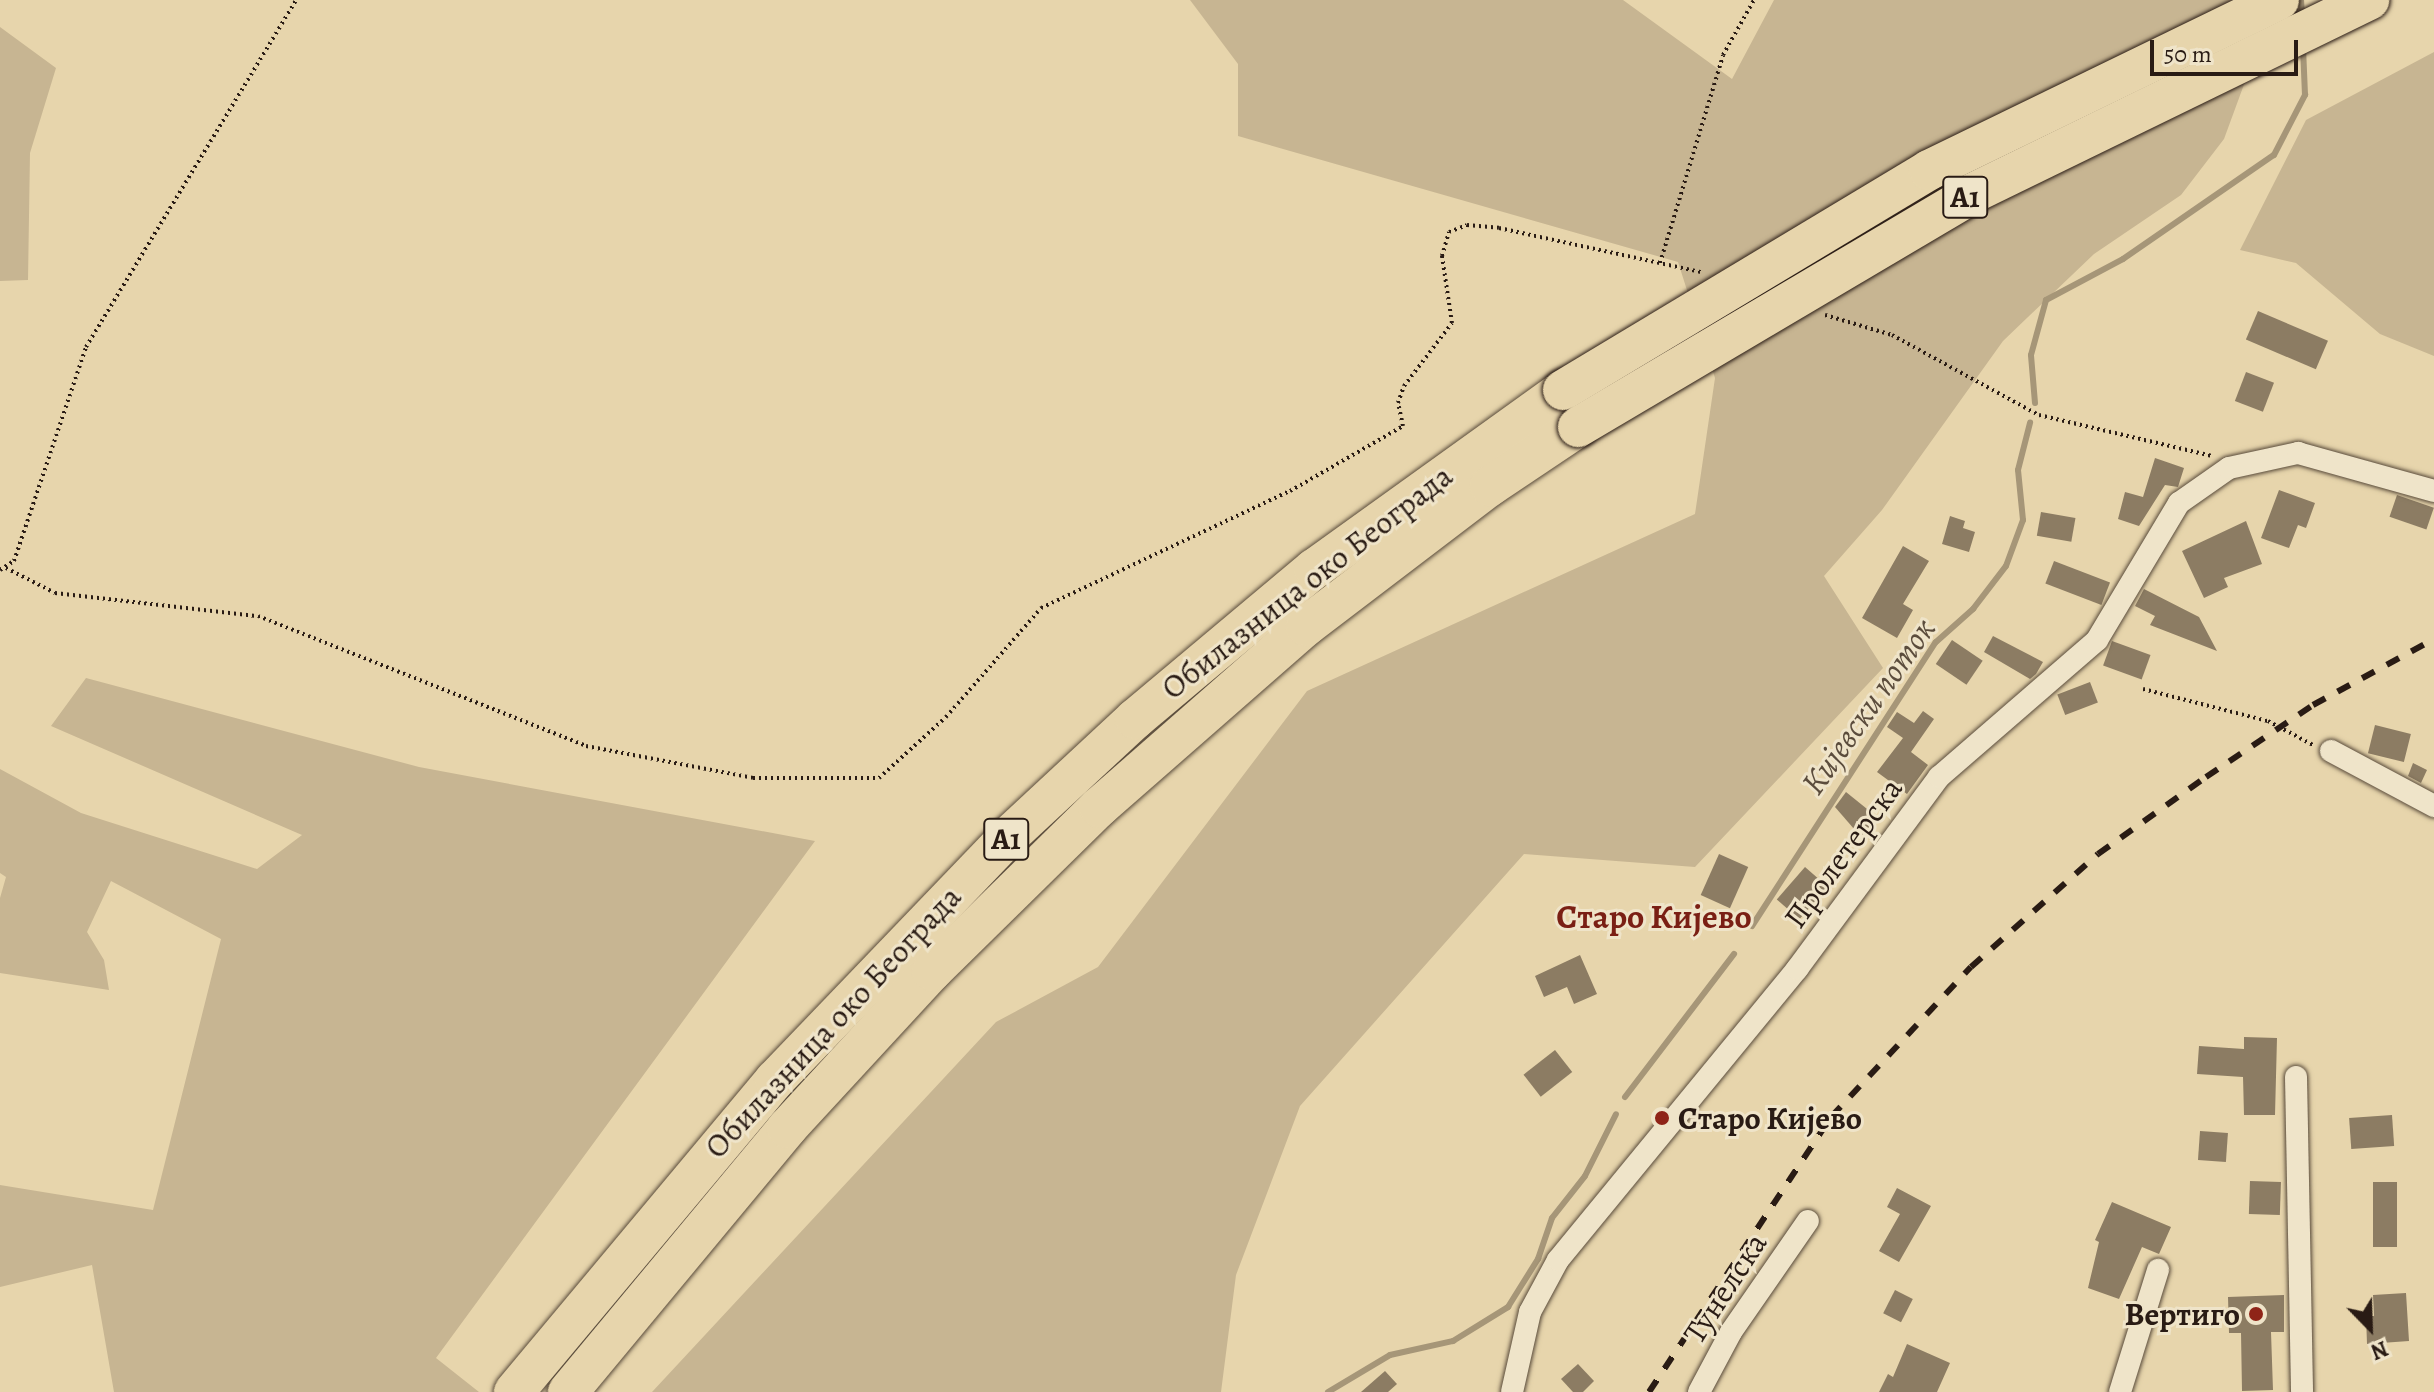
<!DOCTYPE html>
<html>
<head>
<meta charset="utf-8">
<style>
	body { margin:0 }
	#map { position:relative; width:2434px; height:1392px; overflow:hidden; background:#e7d5ac; font-family:Alegreya,serif }
	div>[style] { position:absolute }
	.green>* { inset:0; background:#c7b592 }
	.stream>* { height:6px; margin:-3px; padding:0 3px; transform-origin:3px; border-radius:3px; background:#a69678 }
	.building>* { inset:0; background:#8c7c63; transform-origin:0 0 }
	.path>* { height:4px; margin-top:-2px; transform-origin:0; background:repeating-linear-gradient(90deg,#291b14 0 2px,transparent 0 6px) }
	.roads { filter:drop-shadow(0 0 2px #584a3a) drop-shadow(0 0 2px #584a3a) }
	.minor>* { height:22px; margin:-11px; padding:0 11px; transform-origin:11px; border-radius:11px; background:#efe4c9 }
	.motorway>* { height:40px; margin:-20px; padding:0 20px; transform-origin:20px; border-radius:20px; background:#e7d5ac }
	.rail>* { height:6px; margin-top:-3px; transform-origin:0; background:repeating-linear-gradient(90deg,#291b14 0 14px,transparent 0 28px) }
	.bridges { filter:drop-shadow(0 0 2px #291b14) drop-shadow(0 0 2px #291b14) }
	.motorway-bridge>* { height:40px; margin:-20px; padding:0 20px; transform-origin:20px; border-radius:20px; background:#e7d5ac }
	.dots>* { width:22px; height:22px; translate:-50% -50%; box-sizing:border-box; border:4px solid #efe4c9; border-radius:50% }
	span { translate:-50% -50%; white-space:nowrap; text-align:center; line-height:1.15; -webkit-text-stroke:6px #efe4c9; paint-order:stroke }
	.shield-label span { padding:2px 6px; background:#efe4c9; border:2px solid; border-radius:6px; -webkit-text-stroke-width:0 }
	.shield-label { font-size:30px; color:#291b14; font-weight:700 }
	.street-label { font-size:32px; color:#291b14 }
	.poi-label { font-size:32px; color:#291b14; font-weight:700 }
	.left { translate:0 -50%; text-align:left }
	.right { translate:-100% -50%; text-align:right }
	.water-label { font-size:34px; color:#5b4c3c; font-style:italic }
	.neighbourhood-label { font-size:34px; color:#7a1f14; font-weight:700 }
	.north { position:absolute; left:2330px; top:1288px; width:80px; height:80px; -webkit-text-stroke:6px #efe4c9; paint-order:stroke; rotate:157deg; font-size:22px; font-weight:700; line-height:32px; text-align:center; color:#291b14 }
	.north::after { content:''; display:block; margin:auto; width:28px; height:36px; background:#291b14; clip-path:polygon(50% 0,100% 100%,50% 72%,0 100%) }
	.scale { position:absolute; left:2150px; top:40px; width:148px; height:36px; box-sizing:border-box; border:4px solid #291b14; border-top:0; padding-left:10px; font-size:24px; line-height:28px; white-space:nowrap; color:#291b14; -webkit-text-stroke:6px #efe4c9; paint-order:stroke }
</style>
</head>
<body>
<div id="map">
	<div class="green">
		<div style="clip-path:polygon(1190px 0,1623px 0,1732px 79px,1774px 0,2275px 0,2224px 139px,2181px 195px,2094px 254px,2003px 341px,1882px 510px,1824px 576px,1883px 668px,1695px 867px,1524px 854px,1300px 1106px,1236px 1275px,1221px 1392px,652px 1392px,996px 1022px,1098px 967px,1307px 691px,1695px 514px,1715px 378px,1678px 262px,1238px 136px,1238px 64px)"></div>
		<div style="clip-path:polygon(0 27px,56px 68px,30px 153px,28px 280px,0 281px)"></div>
		<div style="clip-path:polygon(2434px 52px,2434px 356px,2380px 334px,2296px 263px,2240px 250px,2306px 120px)"></div>
		<div style="clip-path:polygon(86px 678px,419px 767px,815px 841px,436px 1358px,479px 1392px,114px 1392px,92px 1265px,0 1287px,0 1185px,153px 1210px,221px 939px,111px 881px,87px 932px,104px 960px,109px 990px,0 973px,0 898px,6px 877px,0 873px,0 769px,81px 813px,257px 869px,302px 835px,51px 726px)"></div>
	</div>
	<div class="stream">
		<div style="left:2301px;top:0;width:16px;rotate:86deg"></div>
		<div style="left:2035px;top:403px;width:48px;rotate:-94.8deg"></div>
		<div style="left:2031px;top:355px;width:57px;rotate:-74.7deg"></div>
		<div style="left:2046px;top:300px;width:87px;rotate:-28deg"></div>
		<div style="left:2123px;top:259px;width:183px;rotate:-34.6deg"></div>
		<div style="left:2274px;top:155px;width:68px;rotate:-62.7deg"></div>
		<div style="left:2305px;top:95px;width:47px;rotate:-92.4deg"></div>
		<div style="left:1752px;top:926px;width:338px;rotate:-57.1deg"></div>
		<div style="left:1936px;top:642px;width:50px;rotate:-41.7deg"></div>
		<div style="left:1973px;top:609px;width:54px;rotate:-52.5deg"></div>
		<div style="left:2006px;top:566px;width:49px;rotate:-69.7deg"></div>
		<div style="left:2023px;top:520px;width:50px;rotate:-95.7deg"></div>
		<div style="left:2018px;top:470px;width:49px;rotate:-75.7deg"></div>
		<div style="left:1625px;top:1097px;width:180px;rotate:-52.7deg"></div>
		<div style="left:1328px;top:1392px;width:72px;rotate:-30.8deg"></div>
		<div style="left:1390px;top:1355px;width:65px;rotate:-12.5deg"></div>
		<div style="left:1453px;top:1341px;width:65px;rotate:-31.7deg"></div>
		<div style="left:1508px;top:1307px;width:57px;rotate:-58deg"></div>
		<div style="left:1538px;top:1259px;width:43px;rotate:-71.1deg"></div>
		<div style="left:1552px;top:1218px;width:53px;rotate:-51.8deg"></div>
		<div style="left:1585px;top:1176px;width:69px;rotate:-63.4deg"></div>
	</div>
	<div class="building">
		<div style="left:2258px;top:311px;width:76px;height:31px;rotate:23deg"></div>
		<div style="left:2246px;top:372px;width:30px;height:31px;rotate:21deg"></div>
		<div style="clip-path:polygon(2155px 458px,2184px 468px,2178px 487px,2165px 485px,2139px 526px,2118px 519px,2125px 492px,2143px 497px)"></div>
		<div style="clip-path:polygon(2279px 490px,2315px 503px,2306px 528px,2298px 525px,2289px 548px,2261px 538px)"></div>
		<div style="left:2397px;top:495px;width:39px;height:23px;rotate:19deg"></div>
		<div style="left:2041px;top:512px;width:35px;height:24px;rotate:10deg"></div>
		<div style="clip-path:polygon(1950px 516px,1965px 521px,1963px 528px,1975px 532px,1969px 552px,1942px 544px)"></div>
		<div style="clip-path:polygon(2246px 521px,2262px 564px,2224px 578px,2228px 587px,2204px 598px,2182px 551px)"></div>
		<div style="clip-path:polygon(1903px 546px,1929px 561px,1903px 604px,1913px 610px,1897px 638px,1862px 618px)"></div>
		<div style="left:2054px;top:561px;width:60px;height:24px;rotate:21deg"></div>
		<div style="clip-path:polygon(2144px 589px,2199px 617px,2217px 651px,2150px 625px,2155px 616px,2135px 606px)"></div>
		<div style="clip-path:polygon(1993px 636px,2043px 662px,2036px 674px,2030px 679px,1984px 652px)"></div>
		<div style="left:1952px;top:640px;width:37px;height:29px;rotate:34deg"></div>
		<div style="left:2112px;top:641px;width:41px;height:26px;rotate:20deg"></div>
		<div style="left:2090px;top:682px;width:22px;height:35px;rotate:69deg"></div>
		<div style="clip-path:polygon(1923px 711px,1934px 719px,1911px 752px,1928px 765px,1907px 794px,1877px 772px,1903px 738px,1887px 727px,1897px 712px,1914px 723px)"></div>
		<div style="left:2375px;top:725px;width:37px;height:29px;rotate:14deg"></div>
		<div style="clip-path:polygon(2413px 763px,2427px 770px,2421px 783px,2408px 776px)"></div>
		<div style="clip-path:polygon(1846px 792px,1877px 817px,1861px 837px,1835px 807px)"></div>
		<div style="left:1719px;top:854px;width:32px;height:45px;rotate:24deg"></div>
		<div style="left:1805px;top:867px;width:30px;height:43px;rotate:41deg"></div>
		<div style="clip-path:polygon(1580px 955px,1597px 994px,1574px 1004px,1567px 987px,1544px 997px,1535px 976px)"></div>
		<div style="clip-path:polygon(2244px 1037px,2277px 1038px,2275px 1115px,2244px 1115px,2243px 1077px,2197px 1074px,2199px 1046px,2244px 1049px)"></div>
		<div style="left:1555px;top:1050px;width:28px;height:40px;rotate:52deg"></div>
		<div style="left:2392px;top:1115px;width:31px;height:43px;rotate:86deg"></div>
		<div style="left:2200px;top:1131px;width:28px;height:29px;rotate:4deg"></div>
		<div style="left:2250px;top:1181px;width:31px;height:33px;rotate:2deg"></div>
		<div style="left:2397px;top:1182px;width:65px;height:24px;rotate:90deg"></div>
		<div style="clip-path:polygon(1897px 1188px,1931px 1206px,1899px 1262px,1879px 1251px,1900px 1214px,1887px 1207px)"></div>
		<div style="clip-path:polygon(2112px 1202px,2171px 1227px,2159px 1254px,2142px 1247px,2119px 1299px,2088px 1288px,2099px 1242px,2095px 1240px)"></div>
		<div style="left:1895px;top:1290px;width:20px;height:26px;rotate:27deg"></div>
		<div style="clip-path:polygon(2406px 1293px,2409px 1341px,2367px 1344px,2366px 1316px,2374px 1316px,2373px 1295px)"></div>
		<div style="clip-path:polygon(2284px 1295px,2284px 1332px,2271px 1332px,2273px 1390px,2242px 1391px,2241px 1333px,2229px 1333px,2228px 1297px)"></div>
		<div style="clip-path:polygon(1907px 1344px,1950px 1363px,1937px 1392px,1879px 1392px,1888px 1374px,1893px 1377px)"></div>
		<div style="clip-path:polygon(1578px 1364px,1594px 1381px,1583px 1392px,1573px 1392px,1561px 1379px)"></div>
		<div style="clip-path:polygon(1385px 1371px,1397px 1384px,1388px 1392px,1361px 1392px)"></div>
	</div>
	<div class="path">
		<div style="left:1660px;top:263px;width:217px;rotate:-73.1deg"></div>
		<div style="left:1723px;top:55px;width:63px;rotate:-60.6deg"></div>
		<div style="left:1825px;top:315px;width:70px;rotate:16.6deg"></div>
		<div style="left:1892px;top:335px;width:167px;rotate:28.6deg"></div>
		<div style="left:2039px;top:415px;width:178px;rotate:13.3deg"></div>
		<div style="left:6px;top:568px;width:55px;rotate:27deg"></div>
		<div style="left:55px;top:593px;width:204px;rotate:6.5deg"></div>
		<div style="left:258px;top:616px;width:353px;rotate:21.6deg"></div>
		<div style="left:586px;top:746px;width:170px;rotate:10.8deg"></div>
		<div style="left:753px;top:778px;width:126px"></div>
		<div style="left:879px;top:778px;width:91px;rotate:-42.3deg"></div>
		<div style="left:946px;top:717px;width:145px;rotate:-48.9deg"></div>
		<div style="left:1041px;top:608px;width:275px;rotate:-25.2deg"></div>
		<div style="left:1290px;top:491px;width:130px;rotate:-29.9deg"></div>
		<div style="left:1403px;top:426px;width:24px;rotate:-102deg"></div>
		<div style="left:1398px;top:403px;width:18px;rotate:-71deg"></div>
		<div style="left:1404px;top:386px;width:79px;rotate:-52.7deg"></div>
		<div style="left:1452px;top:323px;width:68px;rotate:-98.5deg"></div>
		<div style="left:1442px;top:256px;width:25px;rotate:-74deg"></div>
		<div style="left:1449px;top:232px;width:19px;rotate:-21deg"></div>
		<div style="left:1467px;top:225px;width:32px;rotate:5deg"></div>
		<div style="left:1499px;top:228px;width:207px;rotate:12.3deg"></div>
		<div style="left:0;top:570px;width:17px;rotate:-33deg"></div>
		<div style="left:14px;top:561px;width:226px;rotate:-71.4deg"></div>
		<div style="left:86px;top:347px;width:406px;rotate:-58.8deg"></div>
		<div style="left:2143px;top:689px;width:129px;rotate:14.4deg"></div>
		<div style="left:2268px;top:721px;width:51px;rotate:28.1deg"></div>
	</div>
	<div class="roads">
		<div class="minor">
			<div style="left:2331px;top:751px;width:117px;rotate:28.1deg"></div>
			<div style="left:2296px;top:1077px;width:315px;rotate:88.9deg"></div>
			<div style="left:1512px;top:1392px;width:82px;rotate:-77.3deg"></div>
			<div style="left:1530px;top:1312px;width:59px;rotate:-61.7deg"></div>
			<div style="left:1558px;top:1260px;width:377px;rotate:-50.6deg"></div>
			<div style="left:1797px;top:969px;width:239px;rotate:-53.5deg"></div>
			<div style="left:1939px;top:777px;width:209px;rotate:-40.9deg"></div>
			<div style="left:2097px;top:640px;width:160px;rotate:-59.1deg"></div>
			<div style="left:2179px;top:503px;width:61px;rotate:-35deg"></div>
			<div style="left:2229px;top:468px;width:71px;rotate:-12.3deg"></div>
			<div style="left:2298px;top:453px;width:141px;rotate:15.6deg"></div>
			<div style="left:1699px;top:1392px;width:68px;rotate:-61.9deg"></div>
			<div style="left:1731px;top:1332px;width:135px;rotate:-55.3deg"></div>
			<div style="left:2120px;top:1392px;width:128px;rotate:-72.7deg"></div>
		</div>
		<div class="motorway">
			<div style="left:514px;top:1392px;width:407px;rotate:-50.1deg"></div>
			<div style="left:775px;top:1080px;width:338px;rotate:-46.2deg"></div>
			<div style="left:1009px;top:836px;width:172px;rotate:-42.9deg"></div>
			<div style="left:1135px;top:719px;width:234px;rotate:-40deg"></div>
			<div style="left:1314px;top:569px;width:307px;rotate:-35.7deg"></div>
			<div style="left:568px;top:1392px;width:343px;rotate:-50.3deg"></div>
			<div style="left:787px;top:1128px;width:214px;rotate:-47.3deg"></div>
			<div style="left:932px;top:971px;width:234px;rotate:-44.5deg"></div>
			<div style="left:1099px;top:807px;width:275px;rotate:-41.2deg"></div>
			<div style="left:1306px;top:626px;width:231px;rotate:-37.3deg"></div>
			<div style="left:1490px;top:486px;width:106px;rotate:-33.8deg"></div>
		</div>
	</div>
	<div class="rail">
		<div style="left:1649px;top:1392px;width:330px;rotate:-56.5deg"></div>
		<div style="left:1831px;top:1117px;width:205px;rotate:-47deg"></div>
		<div style="left:1971px;top:967px;width:170px;rotate:-41.7deg"></div>
		<div style="left:2098px;top:854px;width:133px;rotate:-35.5deg"></div>
		<div style="left:2206px;top:777px;width:129px;rotate:-33.9deg"></div>
		<div style="left:2313px;top:705px;width:138px;rotate:-28.6deg"></div>
	</div>
	<div class="bridges">
		<div class="motorway-bridge">
			<div style="left:1563px;top:390px;width:427px;rotate:-31deg"></div>
			<div style="left:1929px;top:170px;width:389px;rotate:-25.9deg"></div>
			<div style="left:1578px;top:427px;width:459px;rotate:-30.6deg"></div>
			<div style="left:1973px;top:193px;width:441px;rotate:-26deg"></div>
		</div>
	</div>
	<div class="dots">
		<div style="left:1662px;top:1118px;background:#8f2418"></div>
		<div style="left:2256px;top:1314px;background:#8f2418"></div>
	</div>
	<div class="shield-label">
		<span style="left:1965px;top:197px">A1</span>
		<span style="left:1006px;top:839px">A1</span>
	</div>
	<div class="street-label">
		<span style="left:1307px;top:582px;rotate:-38deg">Обилазница око Београда</span>
		<span style="left:1843px;top:853px;rotate:-54deg">Пролетерска</span>
		<span style="left:833px;top:1022px;rotate:-47deg">Обилазница око Београда</span>
		<span style="left:1725px;top:1288px;rotate:-57deg">Тунелска</span>
	</div>
	<div class="poi-label">
		<span class="left" style="left:1678px;top:1118px">Старо Кијево</span>
		<span class="right" style="left:2240px;top:1314px">Вертиго</span>
	</div>
	<div class="water-label">
		<span style="left:1868px;top:706px;rotate:-55deg">Кијевски поток</span>
	</div>
	<div class="neighbourhood-label">
		<span style="left:1654px;top:917px">Старо Кијево</span>
	</div>
	<div class="north">N</div>
	<div class="scale">50 m</div>
</div>
</body>
</html>
